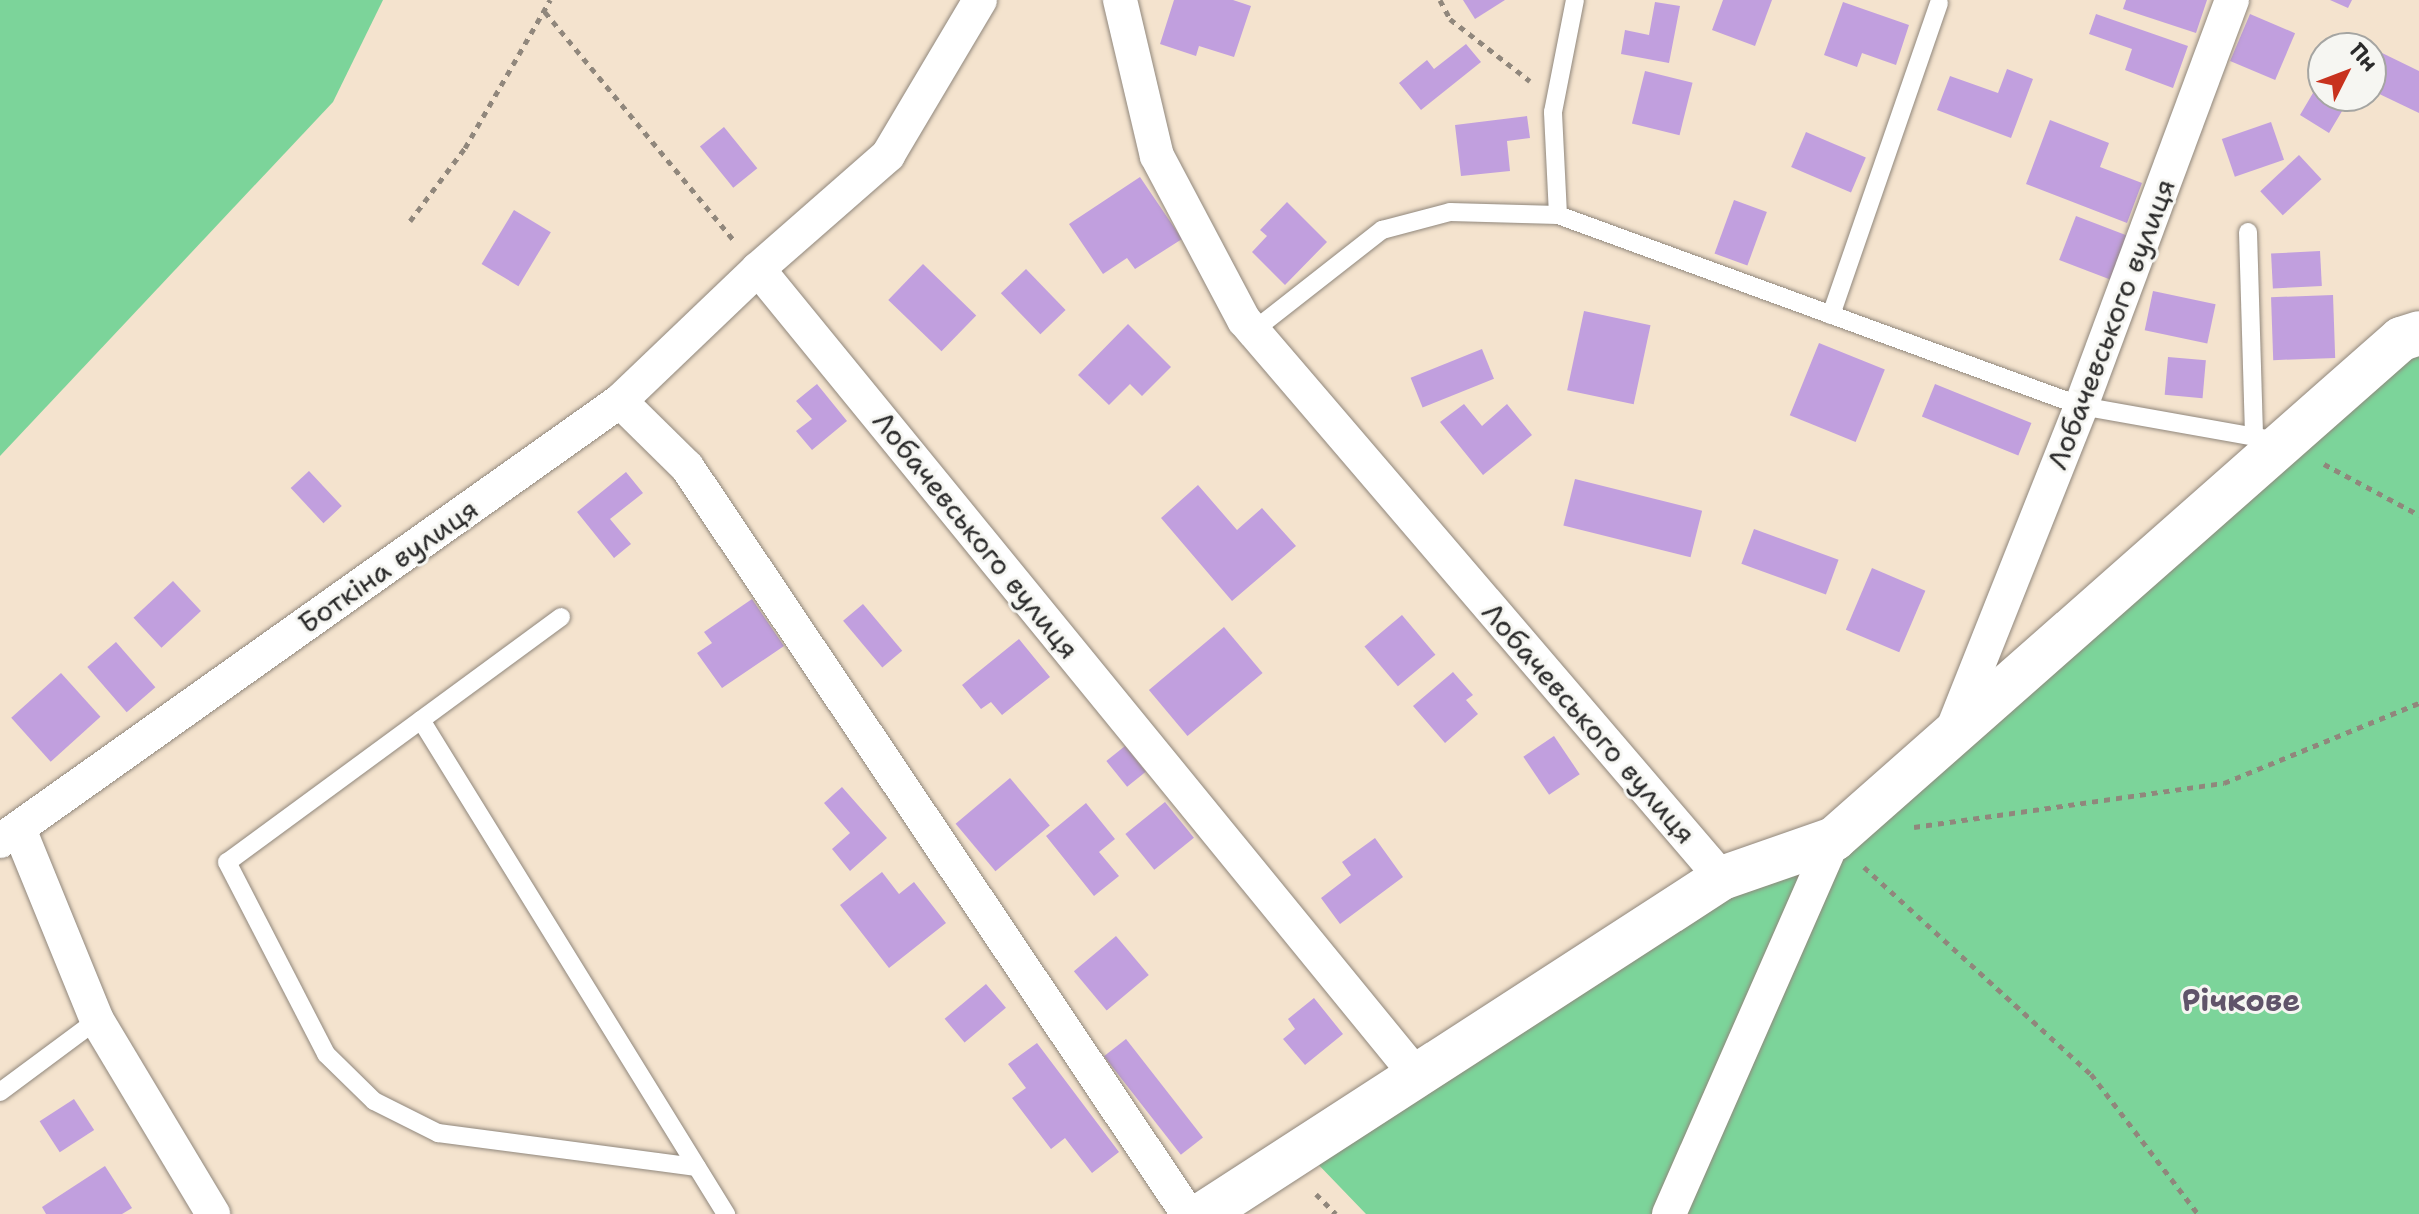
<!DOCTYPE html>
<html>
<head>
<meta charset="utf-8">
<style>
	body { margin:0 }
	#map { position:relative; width:2419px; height:1214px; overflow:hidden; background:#f4e3ce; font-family:"Shantell Sans",sans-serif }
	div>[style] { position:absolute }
	.green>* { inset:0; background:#7cd49a }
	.building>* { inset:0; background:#c19fde; transform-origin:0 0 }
	.path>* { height:5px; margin-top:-2.5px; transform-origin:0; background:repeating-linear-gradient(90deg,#90877c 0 6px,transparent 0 12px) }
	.roads { filter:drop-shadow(0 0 2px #90877c) drop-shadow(0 0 2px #90877c) }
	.service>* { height:18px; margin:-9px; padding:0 9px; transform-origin:9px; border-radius:9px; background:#fff }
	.minor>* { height:34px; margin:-17px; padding:0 17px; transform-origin:17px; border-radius:17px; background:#fff }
	.tertiary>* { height:44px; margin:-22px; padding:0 22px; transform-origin:22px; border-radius:22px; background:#fff }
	span { translate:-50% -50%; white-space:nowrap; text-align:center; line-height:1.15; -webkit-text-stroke:6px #f6f6f2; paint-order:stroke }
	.street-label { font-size:28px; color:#2b2b2b }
	.neighbourhood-label { font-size:30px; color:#60546a; font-weight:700 }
	.north { position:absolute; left:2307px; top:32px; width:80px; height:80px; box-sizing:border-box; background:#f6f6f2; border:2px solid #a5a5a2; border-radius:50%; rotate:48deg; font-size:22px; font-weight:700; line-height:32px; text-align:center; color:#2b2b2b }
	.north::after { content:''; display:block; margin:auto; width:28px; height:36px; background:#c8321e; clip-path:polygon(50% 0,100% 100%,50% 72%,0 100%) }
</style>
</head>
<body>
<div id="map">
	<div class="green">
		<div style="clip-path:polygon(0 0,383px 0,333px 102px,0 456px)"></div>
		<div style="clip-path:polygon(2419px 352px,2419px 1214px,1366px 1214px,1313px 1159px,1726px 892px,1847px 849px)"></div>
	</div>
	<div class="building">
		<div style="clip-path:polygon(1174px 0,1233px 0,1251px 6px,1234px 57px,1199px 46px,1196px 56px,1160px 44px)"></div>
		<div style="clip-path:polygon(1463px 0,1505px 0,1475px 19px)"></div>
		<div style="clip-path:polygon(1723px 0,1772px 0,1755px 46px,1712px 30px)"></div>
		<div style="clip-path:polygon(2126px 0,2207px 0,2196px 33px,2123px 9px)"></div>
		<div style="clip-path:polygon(2330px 0,2352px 0,2348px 8px)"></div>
		<div style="clip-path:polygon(1655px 2px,1680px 6px,1669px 63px,1621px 54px,1625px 30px,1649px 35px)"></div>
		<div style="clip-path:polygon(1843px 2px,1909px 25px,1896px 65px,1862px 53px,1857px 67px,1824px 55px)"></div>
		<div style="clip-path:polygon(2096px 14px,2188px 46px,2173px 88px,2125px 70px,2132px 49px,2089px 34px)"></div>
		<div style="left:2250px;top:14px;width:49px;height:51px;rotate:23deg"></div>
		<div style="clip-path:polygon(1466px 44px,1481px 62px,1421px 110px,1399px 83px,1427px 60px,1434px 69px)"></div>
		<div style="clip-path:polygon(2380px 52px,2419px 71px,2419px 113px,2371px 90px,2371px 72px)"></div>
		<div style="clip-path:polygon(2007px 69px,2033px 79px,2011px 138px,1937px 110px,1950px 76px,1998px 93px)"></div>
		<div style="left:1645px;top:71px;width:49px;height:54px;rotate:14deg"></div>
		<div style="clip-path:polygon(2323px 76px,2323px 96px,2351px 96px,2329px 133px,2300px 115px)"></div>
		<div style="clip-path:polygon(1527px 116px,1530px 138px,1507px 141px,1510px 171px,1461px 176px,1455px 125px)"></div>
		<div style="clip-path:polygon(2050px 120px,2109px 143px,2100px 167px,2142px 183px,2127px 223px,2026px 184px)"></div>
		<div style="left:2271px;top:122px;width:40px;height:52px;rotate:71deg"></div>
		<div style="left:724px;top:127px;width:53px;height:31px;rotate:51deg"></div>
		<div style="left:1806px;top:132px;width:65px;height:38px;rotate:23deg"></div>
		<div style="left:2299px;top:155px;width:33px;height:53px;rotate:47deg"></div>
		<div style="clip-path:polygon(1140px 177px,1182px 239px,1135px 269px,1127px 258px,1103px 274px,1069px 224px)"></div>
		<div style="left:1734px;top:200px;width:35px;height:57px;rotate:20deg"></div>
		<div style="clip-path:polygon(1287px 202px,1327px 242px,1285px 285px,1252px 252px,1267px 236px,1260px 230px)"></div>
		<div style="left:514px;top:210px;width:43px;height:63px;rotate:31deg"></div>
		<div style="left:2076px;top:216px;width:56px;height:47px;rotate:21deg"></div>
		<div style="left:2320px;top:251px;width:35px;height:49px;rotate:87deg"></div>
		<div style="left:923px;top:264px;width:74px;height:50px;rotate:44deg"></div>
		<div style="left:1026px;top:269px;width:57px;height:35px;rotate:46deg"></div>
		<div style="left:2153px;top:291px;width:64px;height:40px;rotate:12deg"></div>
		<div style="left:2333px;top:295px;width:63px;height:62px;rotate:88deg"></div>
		<div style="left:1584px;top:311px;width:68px;height:81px;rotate:12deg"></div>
		<div style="clip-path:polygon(1128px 324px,1171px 367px,1142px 396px,1130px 384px,1109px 405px,1078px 375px)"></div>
		<div style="left:1819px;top:343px;width:71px;height:78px;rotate:22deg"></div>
		<div style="left:1482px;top:349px;width:32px;height:77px;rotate:68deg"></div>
		<div style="left:2168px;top:357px;width:38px;height:38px;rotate:5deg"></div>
		<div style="clip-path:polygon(817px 384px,847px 421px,812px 450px,796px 431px,812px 419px,796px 401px)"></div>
		<div style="left:1935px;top:384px;width:104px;height:35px;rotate:22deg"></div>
		<div style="clip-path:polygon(1464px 404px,1482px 426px,1507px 404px,1532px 435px,1483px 475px,1440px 422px)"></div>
		<div style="left:309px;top:471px;width:48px;height:25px;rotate:47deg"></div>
		<div style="clip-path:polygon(626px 472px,643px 493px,610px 519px,631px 544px,614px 558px,577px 512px)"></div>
		<div style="left:1575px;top:479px;width:131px;height:48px;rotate:14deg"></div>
		<div style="clip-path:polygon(1198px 485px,1237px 530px,1262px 508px,1296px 546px,1232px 601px,1161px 518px)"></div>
		<div style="left:1754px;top:529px;width:90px;height:37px;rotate:20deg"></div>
		<div style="left:1872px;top:568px;width:58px;height:67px;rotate:23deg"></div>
		<div style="left:173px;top:581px;width:41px;height:54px;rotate:47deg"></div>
		<div style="clip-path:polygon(752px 599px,784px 646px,722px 688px,697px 653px,712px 643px,704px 632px)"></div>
		<div style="left:863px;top:604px;width:61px;height:26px;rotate:50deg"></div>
		<div style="left:1402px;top:615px;width:52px;height:49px;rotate:50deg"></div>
		<div style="left:1224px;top:627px;width:60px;height:98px;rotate:50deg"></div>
		<div style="clip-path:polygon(1019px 639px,1050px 677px,1002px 715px,991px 702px,981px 709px,962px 685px)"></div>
		<div style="left:116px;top:642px;width:60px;height:38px;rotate:49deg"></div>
		<div style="clip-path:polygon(1453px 672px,1473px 695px,1466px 700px,1478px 714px,1445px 743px,1413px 706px)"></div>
		<div style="left:61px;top:673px;width:59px;height:67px;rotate:48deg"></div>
		<div style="left:1554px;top:736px;width:46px;height:37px;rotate:56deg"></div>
		<div style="left:1125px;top:746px;width:33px;height:24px;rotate:51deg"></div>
		<div style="left:1010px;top:778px;width:62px;height:71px;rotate:50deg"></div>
		<div style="clip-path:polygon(842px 787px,887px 838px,850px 871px,832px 849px,850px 833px,824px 803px)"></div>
		<div style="left:1165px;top:802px;width:46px;height:51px;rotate:51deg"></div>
		<div style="clip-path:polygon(1086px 803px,1115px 839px,1099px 852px,1119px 876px,1094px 896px,1046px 836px)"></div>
		<div style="clip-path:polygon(1375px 838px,1403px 877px,1340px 924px,1321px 898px,1351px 875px,1342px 862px)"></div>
		<div style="clip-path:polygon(882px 872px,899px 894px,914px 882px,946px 923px,889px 968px,840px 905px)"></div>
		<div style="left:1116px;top:936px;width:51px;height:55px;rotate:50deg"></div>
		<div style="left:986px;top:984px;width:31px;height:54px;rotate:50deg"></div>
		<div style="clip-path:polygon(1314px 998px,1343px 1034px,1305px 1065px,1283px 1039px,1295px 1029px,1288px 1019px)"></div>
		<div style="left:1126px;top:1039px;width:125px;height:28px;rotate:52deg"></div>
		<div style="clip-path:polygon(1037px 1043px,1119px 1152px,1092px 1173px,1065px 1138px,1051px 1149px,1012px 1098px,1026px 1088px,1008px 1064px)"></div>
		<div style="left:74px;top:1099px;width:37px;height:41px;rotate:57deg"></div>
		<div style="clip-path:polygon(105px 1166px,132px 1208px,122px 1214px,46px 1214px,42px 1207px)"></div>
	</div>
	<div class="path">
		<div style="left:1440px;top:0;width:21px;rotate:62deg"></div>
		<div style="left:1450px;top:19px;width:101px;rotate:37.8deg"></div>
		<div style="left:545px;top:12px;width:295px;rotate:50.4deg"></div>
		<div style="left:410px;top:221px;width:91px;rotate:-53deg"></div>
		<div style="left:465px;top:148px;width:171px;rotate:-60.1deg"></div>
		<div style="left:2324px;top:464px;width:108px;rotate:28.2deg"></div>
		<div style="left:1914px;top:827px;width:313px;rotate:-8.1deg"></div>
		<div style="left:2224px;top:783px;width:211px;rotate:-22.3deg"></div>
		<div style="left:1864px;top:867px;width:307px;rotate:42.4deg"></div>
		<div style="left:2091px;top:1074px;width:176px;rotate:52.6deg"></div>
		<div style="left:1316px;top:1194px;width:28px;rotate:45deg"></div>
	</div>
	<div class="roads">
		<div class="service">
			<div style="left:1558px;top:215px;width:103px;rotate:-92.8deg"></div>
			<div style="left:1553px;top:112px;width:114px;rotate:-78.9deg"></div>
			<div style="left:2248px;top:232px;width:205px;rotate:88.3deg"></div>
			<div style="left:1831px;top:315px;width:330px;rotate:-70.9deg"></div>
			<div style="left:1253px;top:331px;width:164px;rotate:-38.1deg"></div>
			<div style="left:1382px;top:230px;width:70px;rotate:-14.8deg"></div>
			<div style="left:1450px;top:212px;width:108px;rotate:1.6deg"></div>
			<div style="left:1558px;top:215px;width:557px;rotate:20.06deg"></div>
			<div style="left:2081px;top:406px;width:199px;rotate:10.1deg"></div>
			<div style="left:561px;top:617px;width:414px;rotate:143.7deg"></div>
			<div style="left:227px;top:862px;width:216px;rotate:62.7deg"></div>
			<div style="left:326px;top:1054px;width:67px;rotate:44.4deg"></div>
			<div style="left:374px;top:1101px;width:72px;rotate:26.6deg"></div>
			<div style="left:438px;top:1133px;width:261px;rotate:7.5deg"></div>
			<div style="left:421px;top:720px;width:581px;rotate:58.31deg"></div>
			<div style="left:0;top:1092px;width:121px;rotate:-36.6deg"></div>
		</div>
		<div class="minor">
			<div style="left:1120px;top:0;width:160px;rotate:76.7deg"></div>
			<div style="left:1157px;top:156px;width:186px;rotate:62.1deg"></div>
			<div style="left:1244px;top:320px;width:735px;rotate:49.42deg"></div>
			<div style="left:758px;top:269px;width:1042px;rotate:50.76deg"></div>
			<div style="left:620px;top:401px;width:94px;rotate:44.6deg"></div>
			<div style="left:687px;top:467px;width:899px;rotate:56.15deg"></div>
			<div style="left:1950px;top:736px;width:355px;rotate:-68.3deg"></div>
			<div style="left:2081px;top:406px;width:433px;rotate:-69.6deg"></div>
			<div style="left:19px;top:829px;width:206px;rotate:67.8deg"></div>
			<div style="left:97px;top:1020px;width:226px;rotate:59.1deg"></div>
			<div style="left:0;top:841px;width:760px;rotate:-35.36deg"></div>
			<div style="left:620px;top:401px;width:191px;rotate:-43.7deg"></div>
			<div style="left:758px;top:269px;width:173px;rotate:-41.2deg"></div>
			<div style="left:888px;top:155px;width:180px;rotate:-59.3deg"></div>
			<div style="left:1669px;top:1214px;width:410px;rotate:-66.3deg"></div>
		</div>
		<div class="tertiary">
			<div style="left:1203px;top:1214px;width:618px;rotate:-32.92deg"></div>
			<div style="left:1722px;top:878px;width:119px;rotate:-19.2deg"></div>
			<div style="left:1834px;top:839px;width:756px;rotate:-41.41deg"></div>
			<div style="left:2401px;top:339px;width:19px;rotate:-18deg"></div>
		</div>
	</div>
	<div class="street-label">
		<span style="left:2111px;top:324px;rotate:-69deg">Лобачевського вулиця</span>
		<span style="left:976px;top:535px;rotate:51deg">Лобачевського вулиця</span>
		<span style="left:388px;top:566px;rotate:-35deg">Боткіна вулиця</span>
		<span style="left:1589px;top:723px;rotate:49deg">Лобачевського вулиця</span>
	</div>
	<div class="neighbourhood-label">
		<span style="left:2241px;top:1001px">Річкове</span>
	</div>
	<div class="north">Пн</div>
</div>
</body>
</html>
